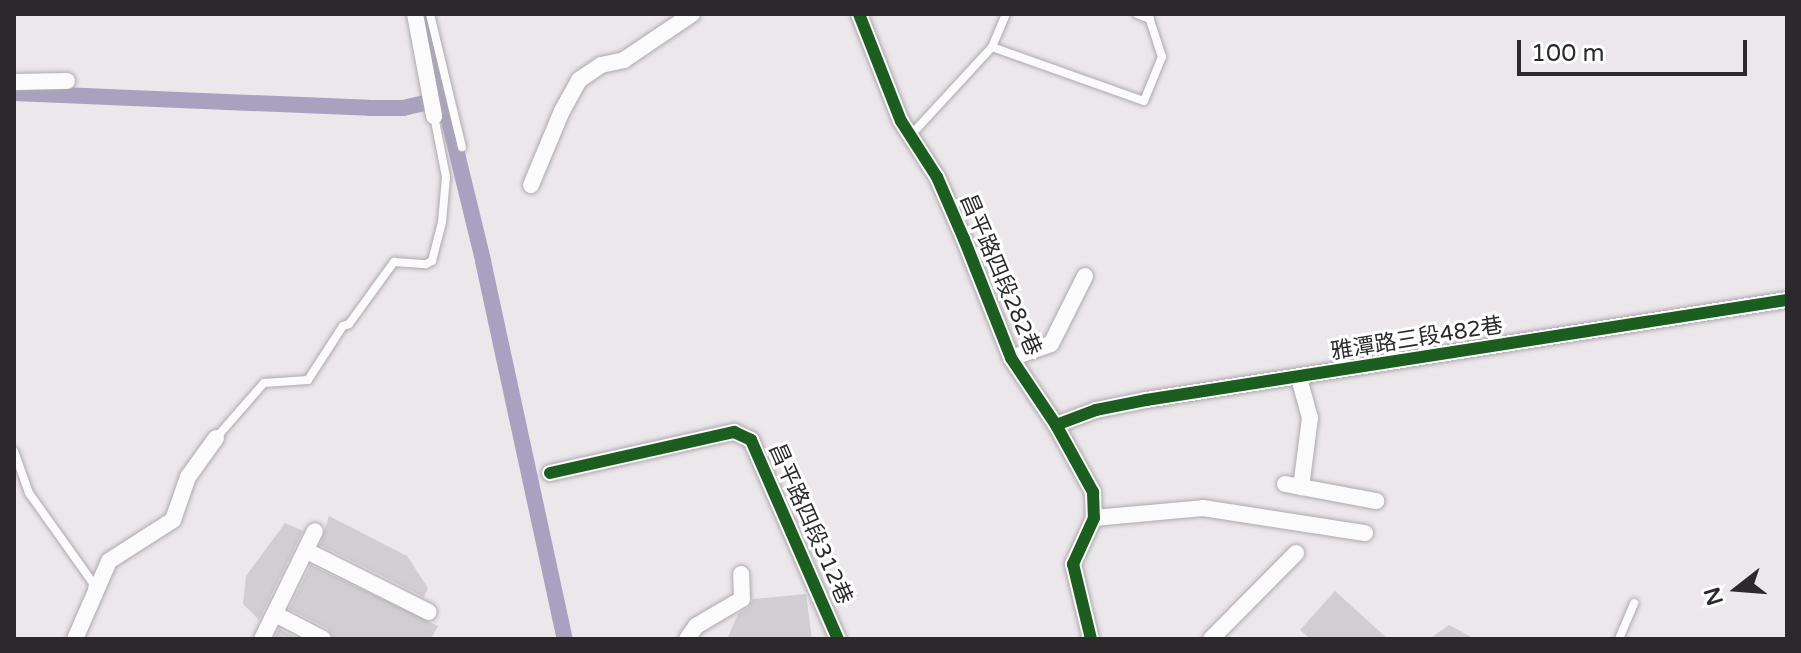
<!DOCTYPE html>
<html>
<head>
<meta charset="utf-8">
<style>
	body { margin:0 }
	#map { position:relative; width:1801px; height:653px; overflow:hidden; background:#ebe7eb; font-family:"Varela Round","Noto Sans TC",sans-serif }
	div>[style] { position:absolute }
	.canal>* { height:16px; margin:-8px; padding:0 8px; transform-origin:8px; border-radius:8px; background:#a8a2c0 }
	.building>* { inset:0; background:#d1ced2 }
	.roads { filter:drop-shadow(0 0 2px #ada9ad) drop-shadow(0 0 2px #ada9ad) }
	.service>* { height:8px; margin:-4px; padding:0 4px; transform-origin:4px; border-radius:4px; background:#fcfbfc }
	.minor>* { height:16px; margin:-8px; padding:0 8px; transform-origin:8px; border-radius:8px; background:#fcfbfc }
	.cycleway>* { height:12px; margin:-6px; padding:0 6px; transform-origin:6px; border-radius:6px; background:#1b5e20 }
	span { translate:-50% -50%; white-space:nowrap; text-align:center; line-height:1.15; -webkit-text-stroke:6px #fff; paint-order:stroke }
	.street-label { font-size:22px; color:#2c292c }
	.frame { position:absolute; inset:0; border:16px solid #2c292c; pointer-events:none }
	.north { position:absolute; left:1697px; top:549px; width:80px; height:80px; -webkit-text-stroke:6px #fff; paint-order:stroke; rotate:253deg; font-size:22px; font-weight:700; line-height:32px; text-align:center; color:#2c292c }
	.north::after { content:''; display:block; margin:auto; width:28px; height:36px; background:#2c292c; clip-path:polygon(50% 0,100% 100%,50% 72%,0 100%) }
	.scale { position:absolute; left:1517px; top:40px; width:230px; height:36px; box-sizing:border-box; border:4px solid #2c292c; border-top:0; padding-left:10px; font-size:24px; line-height:28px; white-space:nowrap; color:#2c292c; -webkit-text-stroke:6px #fff; paint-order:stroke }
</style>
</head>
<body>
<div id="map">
	<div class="canal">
		<div style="left:423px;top:14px;width:254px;rotate:76.3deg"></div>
		<div style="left:483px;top:261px;width:387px;rotate:77.8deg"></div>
		<div style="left:14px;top:93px;width:355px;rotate:2.4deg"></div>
		<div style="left:369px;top:108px;width:34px"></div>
		<div style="left:403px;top:108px;width:40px;rotate:-13deg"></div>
	</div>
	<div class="building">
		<div style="clip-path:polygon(329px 516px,407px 556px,428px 588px,424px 597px,320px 545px)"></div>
		<div style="clip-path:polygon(285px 523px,303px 531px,259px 620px,243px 604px,246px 576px)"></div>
		<div style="clip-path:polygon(311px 565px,438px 626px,431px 639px,334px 639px,328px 629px,289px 609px)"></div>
		<div style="clip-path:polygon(1335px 591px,1388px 639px,1310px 639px,1300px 630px)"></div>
		<div style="clip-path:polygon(806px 594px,812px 639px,727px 639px,738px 614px,748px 608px,753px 599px)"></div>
		<div style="clip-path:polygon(1449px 625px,1475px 639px,1429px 639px)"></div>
		<div style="clip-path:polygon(279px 629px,299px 639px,274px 639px)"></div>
	</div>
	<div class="roads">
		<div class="service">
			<div style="left:430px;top:14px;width:137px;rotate:76.5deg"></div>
			<div style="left:992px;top:47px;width:161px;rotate:19.6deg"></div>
			<div style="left:1144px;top:101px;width:48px;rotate:-67.8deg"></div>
			<div style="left:1162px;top:57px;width:40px;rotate:-108deg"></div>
			<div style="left:1150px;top:19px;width:14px;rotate:-159deg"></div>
			<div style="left:910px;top:136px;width:121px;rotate:-47.3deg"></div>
			<div style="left:992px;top:47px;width:36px;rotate:-67deg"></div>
			<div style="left:216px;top:438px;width:73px;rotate:-48.9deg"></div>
			<div style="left:264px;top:383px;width:44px;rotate:-3.9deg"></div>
			<div style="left:308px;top:380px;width:64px;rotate:-57.1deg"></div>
			<div style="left:343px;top:326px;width:6px;rotate:-18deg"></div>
			<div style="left:349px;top:324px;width:77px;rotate:-54deg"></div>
			<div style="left:394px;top:262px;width:32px;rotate:4deg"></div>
			<div style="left:426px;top:264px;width:7px;rotate:-27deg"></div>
			<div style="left:432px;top:261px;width:40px;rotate:-75.6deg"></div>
			<div style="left:442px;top:222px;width:45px;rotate:-84.9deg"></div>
			<div style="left:446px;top:177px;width:62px;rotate:-101.1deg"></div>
			<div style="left:14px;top:451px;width:45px;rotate:70.3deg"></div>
			<div style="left:29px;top:493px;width:110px;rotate:54.6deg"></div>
			<div style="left:93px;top:583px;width:8px;rotate:97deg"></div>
			<div style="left:1619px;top:639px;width:39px;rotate:-67deg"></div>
		</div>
		<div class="minor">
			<div style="left:415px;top:14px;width:104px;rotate:79.4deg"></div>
			<div style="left:859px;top:14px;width:115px;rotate:68.6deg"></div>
			<div style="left:901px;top:121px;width:67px;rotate:57.3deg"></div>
			<div style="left:937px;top:177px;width:68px;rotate:66.5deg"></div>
			<div style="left:964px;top:239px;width:128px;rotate:68.4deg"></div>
			<div style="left:1011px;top:358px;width:81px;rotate:56.1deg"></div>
			<div style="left:1056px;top:425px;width:77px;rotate:61.1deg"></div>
			<div style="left:1093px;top:492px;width:26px;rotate:88deg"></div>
			<div style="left:1094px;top:518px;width:51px;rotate:114.5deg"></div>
			<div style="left:1073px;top:564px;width:77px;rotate:76.5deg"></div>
			<div style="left:14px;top:82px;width:53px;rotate:-1.1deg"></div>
			<div style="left:531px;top:185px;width:80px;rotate:-67.3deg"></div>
			<div style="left:562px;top:111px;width:35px;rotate:-61deg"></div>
			<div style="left:579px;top:80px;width:27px;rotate:-34deg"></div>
			<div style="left:601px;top:65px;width:24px;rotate:-12deg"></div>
			<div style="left:624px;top:60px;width:82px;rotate:-34.1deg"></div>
			<div style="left:1011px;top:358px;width:42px;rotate:-19.3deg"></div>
			<div style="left:1051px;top:344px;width:76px;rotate:-63.4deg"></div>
			<div style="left:1299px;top:378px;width:41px;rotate:74.6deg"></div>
			<div style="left:1310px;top:418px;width:70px;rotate:97.4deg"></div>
			<div style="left:1056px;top:425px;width:43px;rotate:-20.6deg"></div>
			<div style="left:1096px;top:410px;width:51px;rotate:-11.3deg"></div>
			<div style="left:1146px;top:400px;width:649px;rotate:-8.87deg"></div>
			<div style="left:550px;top:473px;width:189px;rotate:-12.6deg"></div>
			<div style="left:734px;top:432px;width:19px;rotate:25deg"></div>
			<div style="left:751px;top:440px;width:217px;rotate:66.4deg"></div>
			<div style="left:1285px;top:484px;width:93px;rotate:10.6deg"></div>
			<div style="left:1094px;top:518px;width:109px;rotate:-5.2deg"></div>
			<div style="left:1203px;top:508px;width:164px;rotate:8.8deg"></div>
			<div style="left:307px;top:551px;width:136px;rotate:26.6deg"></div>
			<div style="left:275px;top:614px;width:54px;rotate:27.5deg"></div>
			<div style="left:75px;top:639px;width:85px;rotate:-66.4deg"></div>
			<div style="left:109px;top:561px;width:76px;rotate:-32.6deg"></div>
			<div style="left:173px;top:520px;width:46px;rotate:-70.8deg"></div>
			<div style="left:188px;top:477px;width:48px;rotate:-54.3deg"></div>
			<div style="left:262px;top:639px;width:120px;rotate:-63.9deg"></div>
			<div style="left:687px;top:639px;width:16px;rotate:-55deg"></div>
			<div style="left:696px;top:626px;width:53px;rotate:-30.4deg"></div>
			<div style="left:742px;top:599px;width:25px;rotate:-92deg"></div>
			<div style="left:1211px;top:639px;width:121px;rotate:-45.3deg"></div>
		</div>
	</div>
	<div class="cycleway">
		<div style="left:859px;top:14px;width:115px;rotate:68.6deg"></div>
		<div style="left:901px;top:121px;width:67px;rotate:57.3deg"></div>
		<div style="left:937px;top:177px;width:68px;rotate:66.5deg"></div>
		<div style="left:964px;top:239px;width:128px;rotate:68.4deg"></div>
		<div style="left:1011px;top:358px;width:81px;rotate:56.1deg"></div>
		<div style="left:1056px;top:425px;width:77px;rotate:61.1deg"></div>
		<div style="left:1093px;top:492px;width:26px;rotate:88deg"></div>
		<div style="left:1094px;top:518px;width:51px;rotate:114.5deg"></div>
		<div style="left:1073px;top:564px;width:77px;rotate:76.5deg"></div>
		<div style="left:1056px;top:425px;width:43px;rotate:-20.6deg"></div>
		<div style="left:1096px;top:410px;width:51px;rotate:-11.3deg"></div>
		<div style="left:1146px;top:400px;width:649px;rotate:-8.87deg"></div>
		<div style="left:550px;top:473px;width:189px;rotate:-12.6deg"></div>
		<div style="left:734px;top:432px;width:19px;rotate:25deg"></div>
		<div style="left:751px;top:440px;width:217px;rotate:66.4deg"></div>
	</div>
	<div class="street-label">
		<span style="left:1000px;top:275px;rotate:67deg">昌平路四段282巷</span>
		<span style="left:1417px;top:339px;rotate:-9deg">雅潭路三段482巷</span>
		<span style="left:810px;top:524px;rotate:66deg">昌平路四段312巷</span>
	</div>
	<div class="frame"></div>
	<div class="north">N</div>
	<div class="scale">100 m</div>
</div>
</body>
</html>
